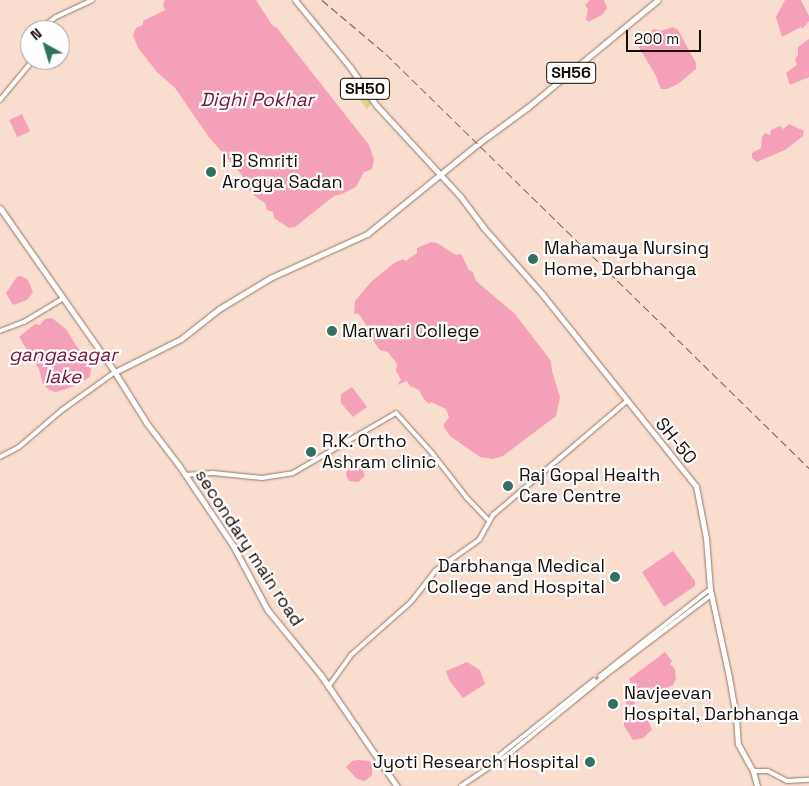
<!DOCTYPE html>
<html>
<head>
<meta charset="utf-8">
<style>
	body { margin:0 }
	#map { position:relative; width:809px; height:786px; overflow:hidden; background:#f9ddce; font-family:"Space Grotesk",sans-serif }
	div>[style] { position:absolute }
	.green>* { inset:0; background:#e0d388 }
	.water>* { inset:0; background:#f5a0b9; transform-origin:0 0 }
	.roads { filter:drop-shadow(0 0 1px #907769) drop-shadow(0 0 1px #907769) }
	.tertiary>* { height:4px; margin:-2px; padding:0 2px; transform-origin:2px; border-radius:2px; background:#fff }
	.secondary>* { height:4.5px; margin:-2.25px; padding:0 2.25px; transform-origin:2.25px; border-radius:2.25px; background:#fff }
	.primary>* { height:5px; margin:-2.5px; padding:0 2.5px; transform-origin:2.5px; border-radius:2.5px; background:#fff }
	.rail>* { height:1px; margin-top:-0.5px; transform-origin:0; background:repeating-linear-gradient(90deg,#6e5e55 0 8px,transparent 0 12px) }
	.dots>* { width:14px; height:14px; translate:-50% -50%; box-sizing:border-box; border:2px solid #fff; border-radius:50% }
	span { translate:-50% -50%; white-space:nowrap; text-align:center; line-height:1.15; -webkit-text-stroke:4.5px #fff; paint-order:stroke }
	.shield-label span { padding:1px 4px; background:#fff; border:1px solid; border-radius:4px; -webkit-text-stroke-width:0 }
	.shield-label { font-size:16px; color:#150c07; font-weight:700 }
	.poi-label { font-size:18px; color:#150c07 }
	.left { translate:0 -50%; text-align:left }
	.right { translate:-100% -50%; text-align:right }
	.street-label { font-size:18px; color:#150c07 }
	.water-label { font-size:19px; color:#73113c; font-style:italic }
	.north { position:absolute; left:20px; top:20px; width:50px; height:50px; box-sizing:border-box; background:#fff; border:1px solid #a19e9c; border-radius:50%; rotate:321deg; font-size:14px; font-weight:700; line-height:20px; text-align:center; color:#150c07 }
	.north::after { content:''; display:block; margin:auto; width:18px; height:22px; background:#307160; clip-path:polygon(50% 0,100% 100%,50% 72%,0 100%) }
	.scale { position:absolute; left:626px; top:30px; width:75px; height:22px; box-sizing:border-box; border:2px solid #150c07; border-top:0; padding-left:6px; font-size:15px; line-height:18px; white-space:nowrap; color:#150c07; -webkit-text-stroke:4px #fff; paint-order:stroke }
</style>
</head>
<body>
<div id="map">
	<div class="green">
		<div style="clip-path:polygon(353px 76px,372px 104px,367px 109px,345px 80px)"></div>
	</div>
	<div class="water">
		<div style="clip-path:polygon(165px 0,256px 0,272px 25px,277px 28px,369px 145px,374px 160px,372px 169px,364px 172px,356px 187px,342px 194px,334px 196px,295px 227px,289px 228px,274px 218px,273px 212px,267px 210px,265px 203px,252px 194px,241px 174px,208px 136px,175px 88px,157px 72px,138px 48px,133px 35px,136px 28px,143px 25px,143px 21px,165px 10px,163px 4px)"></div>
		<div style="clip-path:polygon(590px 0,604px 0,607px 8px,602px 15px,588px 22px,586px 19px,588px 9px,585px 5px)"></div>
		<div style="clip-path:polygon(785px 0,801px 0,809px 16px,809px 21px,802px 29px,801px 27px,782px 37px,776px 17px)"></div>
		<div style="clip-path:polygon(673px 27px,678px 30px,696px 63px,696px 69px,678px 84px,667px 89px,661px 89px,655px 74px,638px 46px,649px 36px,653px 29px,661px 31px)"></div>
		<div style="clip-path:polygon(809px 39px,809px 77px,790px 85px,786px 73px,797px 65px,795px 59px,798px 55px,798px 47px)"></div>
		<div style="left:22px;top:114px;width:19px;height:14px;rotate:65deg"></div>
		<div style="clip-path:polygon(789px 124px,804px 131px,803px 136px,785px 150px,757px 162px,752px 158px,752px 153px,761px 148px,762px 137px,765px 133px,770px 135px,771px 130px,780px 126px,783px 129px)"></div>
		<div style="clip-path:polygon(431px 242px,437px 243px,456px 255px,461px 254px,469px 270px,473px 272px,476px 281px,515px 314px,551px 361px,552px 371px,560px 397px,556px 416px,503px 456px,492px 459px,480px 457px,450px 436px,444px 427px,444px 424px,449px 417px,446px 409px,431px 402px,429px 404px,423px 398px,419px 390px,410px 386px,407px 381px,397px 385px,401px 380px,396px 371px,397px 364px,388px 352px,380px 350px,374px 342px,373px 329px,367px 326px,358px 313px,354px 314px,355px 301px,371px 282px,394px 263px,403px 259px,406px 261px,417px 253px,417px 248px)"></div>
		<div style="clip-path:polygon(21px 276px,28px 280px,33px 292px,27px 300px,13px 305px,6px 293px,17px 277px)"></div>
		<div style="clip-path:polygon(52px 318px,66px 329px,91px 369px,90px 377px,72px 387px,56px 392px,49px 390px,43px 384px,39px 369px,19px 337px,35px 324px,40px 325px,45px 319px)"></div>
		<div style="clip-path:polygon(352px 387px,367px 407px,353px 417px,341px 403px,341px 394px)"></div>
		<div style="clip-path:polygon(358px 460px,365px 476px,358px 482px,349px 481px,346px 475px,349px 463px)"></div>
		<div style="clip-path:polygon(673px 551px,695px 581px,695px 586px,664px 607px,642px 572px)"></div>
		<div style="clip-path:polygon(665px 652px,672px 661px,670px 664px,675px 669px,676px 679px,673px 685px,662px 690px,658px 686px,641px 693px,635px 700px,634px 707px,629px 706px,625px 702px,626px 699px,634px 689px,629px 679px)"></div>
		<div style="clip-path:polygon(467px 662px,480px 670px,485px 684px,463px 698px,449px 680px,446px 671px)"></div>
		<div style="clip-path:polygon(641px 710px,644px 710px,652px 730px,643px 738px,633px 740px,624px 726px,624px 722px)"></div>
		<div style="clip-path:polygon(358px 760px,370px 761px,372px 765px,372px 775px,365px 781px,357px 779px,346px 767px,352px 761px)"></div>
	</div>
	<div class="roads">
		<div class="tertiary">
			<div style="left:38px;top:30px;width:22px;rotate:-36deg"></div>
			<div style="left:56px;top:17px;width:40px;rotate:-25deg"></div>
			<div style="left:0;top:100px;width:52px;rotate:-50.5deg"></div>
			<div style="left:0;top:331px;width:26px;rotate:-21deg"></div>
			<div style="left:24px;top:322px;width:44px;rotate:-31.2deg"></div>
			<div style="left:0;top:457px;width:21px;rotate:-28deg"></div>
			<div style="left:19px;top:447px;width:57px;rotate:-40.7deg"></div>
			<div style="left:62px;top:410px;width:65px;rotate:-35.6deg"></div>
			<div style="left:185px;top:475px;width:28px;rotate:-4deg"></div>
			<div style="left:213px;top:473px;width:49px;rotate:5.8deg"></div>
			<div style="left:262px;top:478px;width:31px;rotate:-9deg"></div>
			<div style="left:293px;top:473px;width:119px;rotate:-30.2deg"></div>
			<div style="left:396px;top:413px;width:54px;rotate:48deg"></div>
			<div style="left:432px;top:453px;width:57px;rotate:52.1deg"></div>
			<div style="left:467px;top:498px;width:30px;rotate:46deg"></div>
			<div style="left:600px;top:676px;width:140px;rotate:-38.3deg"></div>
			<div style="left:328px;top:687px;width:39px;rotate:-54deg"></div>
			<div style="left:351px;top:655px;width:80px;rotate:-41.5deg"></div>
			<div style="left:411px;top:602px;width:39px;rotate:-52deg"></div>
			<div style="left:435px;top:571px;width:54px;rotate:-35.2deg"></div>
			<div style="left:479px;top:540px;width:29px;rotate:-61deg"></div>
			<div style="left:493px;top:515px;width:176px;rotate:-40.4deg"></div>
			<div style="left:489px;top:767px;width:4px;rotate:-76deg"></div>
			<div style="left:490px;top:763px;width:133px;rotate:-38.6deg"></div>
			<div style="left:753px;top:771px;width:15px"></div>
			<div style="left:768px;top:771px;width:21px;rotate:28deg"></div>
			<div style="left:787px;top:781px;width:22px;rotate:-3deg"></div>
			<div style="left:461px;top:786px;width:58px;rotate:-33.7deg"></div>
			<div style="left:509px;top:754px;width:122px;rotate:-39.3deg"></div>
			<div style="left:603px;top:677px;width:136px;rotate:-37.2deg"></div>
		</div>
		<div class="secondary">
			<div style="left:115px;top:372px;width:60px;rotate:57.9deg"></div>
			<div style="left:147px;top:423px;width:53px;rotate:52.7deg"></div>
			<div style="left:179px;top:465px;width:97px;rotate:56deg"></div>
			<div style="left:233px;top:545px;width:74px;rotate:61.7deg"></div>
			<div style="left:268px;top:610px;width:84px;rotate:50.8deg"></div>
			<div style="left:321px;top:675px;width:135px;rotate:55.6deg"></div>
		</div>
		<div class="primary">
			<div style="left:295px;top:0;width:87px;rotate:50.6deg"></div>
			<div style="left:350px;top:67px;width:46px;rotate:55.6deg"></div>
			<div style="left:376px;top:105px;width:124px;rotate:47.3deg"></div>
			<div style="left:460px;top:196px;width:39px;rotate:53deg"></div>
			<div style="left:483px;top:227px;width:89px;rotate:48.6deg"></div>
			<div style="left:542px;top:294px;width:246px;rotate:51.3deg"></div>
			<div style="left:696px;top:486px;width:53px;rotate:79.1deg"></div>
			<div style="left:706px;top:538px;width:51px;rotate:85.5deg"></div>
			<div style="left:710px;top:589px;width:90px;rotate:77.8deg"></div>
			<div style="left:729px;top:677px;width:41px;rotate:80.1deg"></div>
			<div style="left:736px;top:717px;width:27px;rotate:86deg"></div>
			<div style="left:738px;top:744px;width:31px;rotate:61deg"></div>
			<div style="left:753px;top:771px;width:16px;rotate:75deg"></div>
			<div style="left:0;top:208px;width:200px;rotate:55deg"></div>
			<div style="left:115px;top:372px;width:74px;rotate:-26.6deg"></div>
			<div style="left:181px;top:339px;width:48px;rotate:-38.3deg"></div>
			<div style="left:219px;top:309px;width:60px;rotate:-31.3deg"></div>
			<div style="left:270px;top:278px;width:107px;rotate:-24.4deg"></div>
			<div style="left:367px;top:234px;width:144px;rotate:-39.1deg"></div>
			<div style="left:479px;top:143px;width:61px;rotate:-36.3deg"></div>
			<div style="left:528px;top:107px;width:168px;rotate:-39.5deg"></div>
		</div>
	</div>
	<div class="rail">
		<div style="left:322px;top:0;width:84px;rotate:40.2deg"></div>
		<div style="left:386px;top:54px;width:592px;rotate:44.38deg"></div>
	</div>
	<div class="dots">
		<div style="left:211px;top:172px;background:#307160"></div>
		<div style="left:533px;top:259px;background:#307160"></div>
		<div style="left:332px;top:331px;background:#307160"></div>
		<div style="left:311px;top:452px;background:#307160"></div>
		<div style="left:508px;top:486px;background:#307160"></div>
		<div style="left:615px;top:577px;background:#307160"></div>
		<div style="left:613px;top:704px;background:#307160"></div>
		<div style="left:590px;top:762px;background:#307160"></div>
	</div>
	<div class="shield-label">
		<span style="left:571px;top:73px">SH56</span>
		<span style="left:365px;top:89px">SH50</span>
	</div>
	<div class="poi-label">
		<span class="left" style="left:222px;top:172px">I B Smriti<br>Arogya Sadan</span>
		<span class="left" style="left:544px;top:259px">Mahamaya Nursing<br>Home, Darbhanga</span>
		<span class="left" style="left:342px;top:331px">Marwari College</span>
		<span class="left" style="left:322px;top:452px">R.K. Ortho<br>Ashram clinic</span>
		<span class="left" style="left:519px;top:486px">Raj Gopal Health<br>Care Centre</span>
		<span class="right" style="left:605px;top:577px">Darbhanga Medical<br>College and Hospital</span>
		<span class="left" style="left:624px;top:704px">Navjeevan<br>Hospital, Darbhanga</span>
		<span class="right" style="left:579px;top:762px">Jyoti Research Hospital</span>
	</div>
	<div class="street-label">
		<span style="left:676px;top:441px;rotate:51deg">SH-50</span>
		<span style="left:249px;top:548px;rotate:57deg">secondary main road</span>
	</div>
	<div class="water-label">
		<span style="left:257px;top:100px">Dighi Pokhar</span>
		<span style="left:63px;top:366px">gangasagar<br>lake</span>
	</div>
	<div class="north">N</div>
	<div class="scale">200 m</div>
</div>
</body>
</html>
